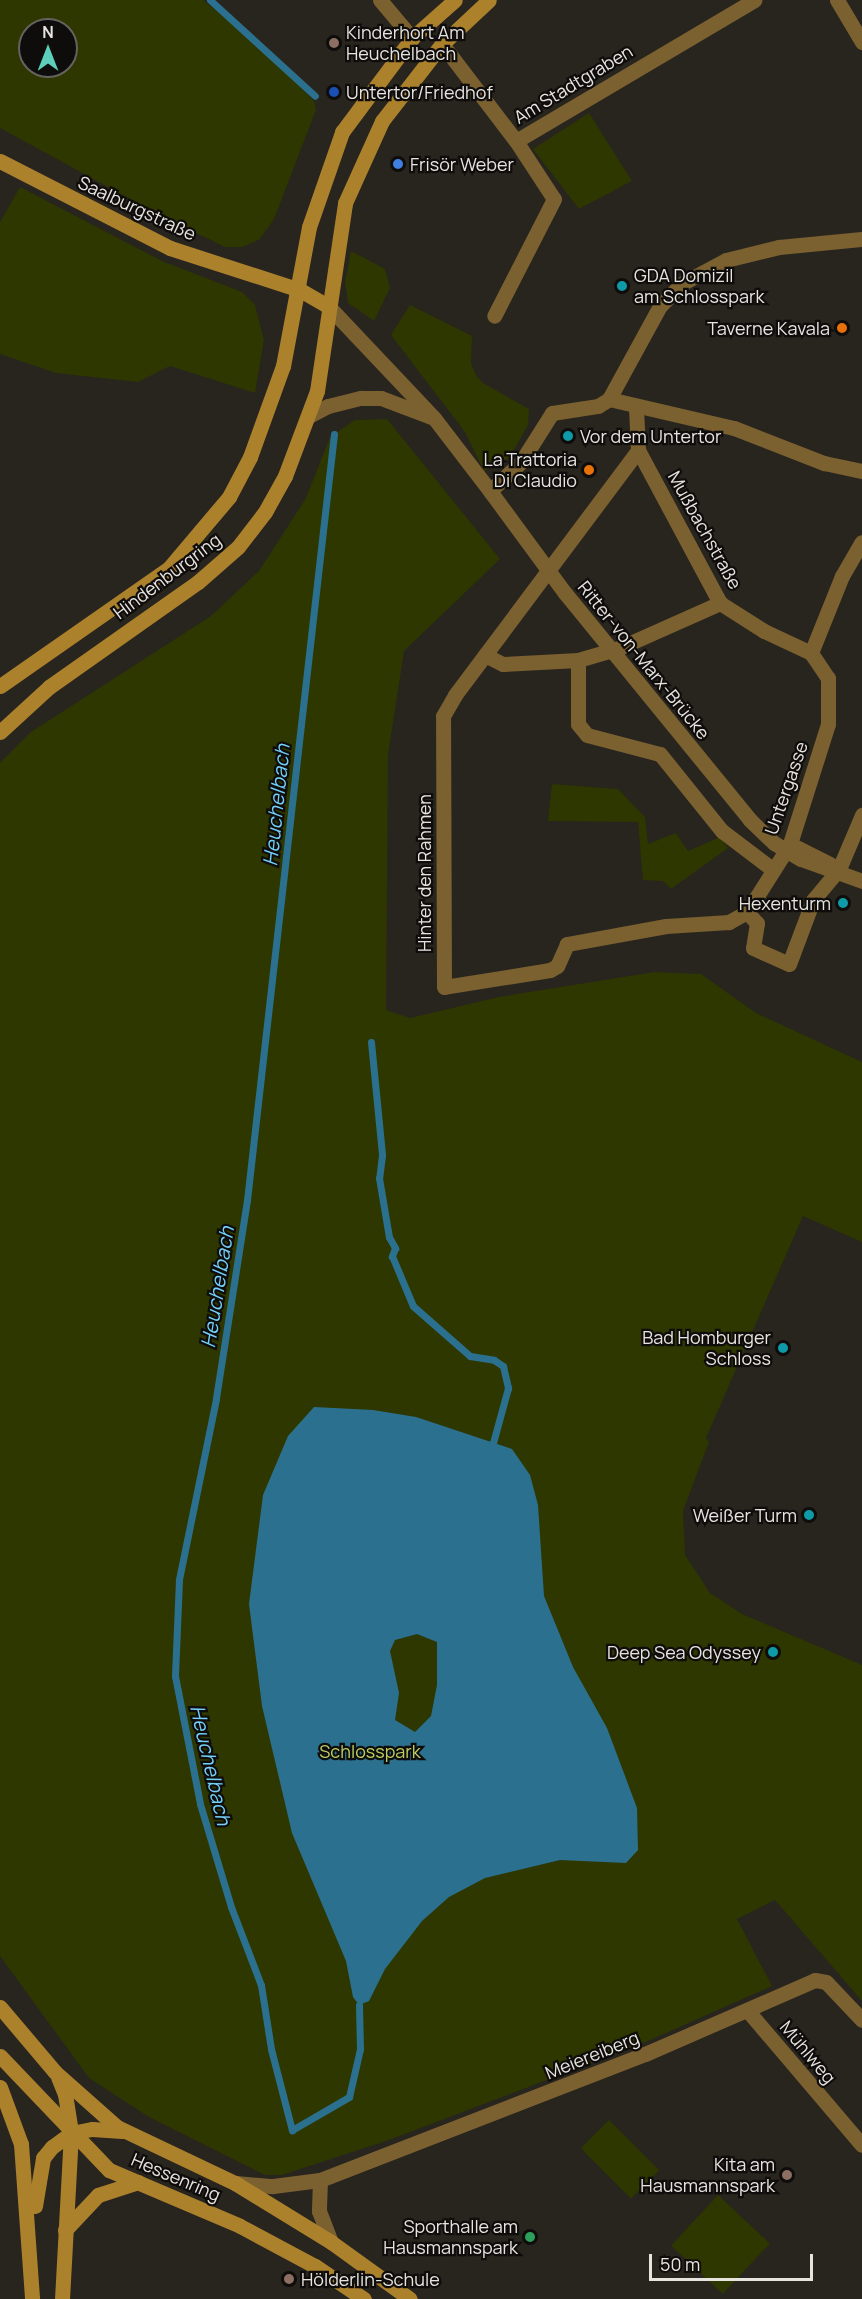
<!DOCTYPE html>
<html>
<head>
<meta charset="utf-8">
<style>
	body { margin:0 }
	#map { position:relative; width:862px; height:2299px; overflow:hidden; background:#28241e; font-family:Manrope,sans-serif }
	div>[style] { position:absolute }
	.green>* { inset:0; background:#2e3700; transform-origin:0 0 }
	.water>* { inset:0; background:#2b718f }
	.stream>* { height:7px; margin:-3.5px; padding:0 3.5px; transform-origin:3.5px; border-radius:3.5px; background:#2b718f }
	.street>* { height:15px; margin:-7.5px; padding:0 7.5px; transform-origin:7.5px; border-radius:7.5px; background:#7b6030 }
	.secondary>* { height:15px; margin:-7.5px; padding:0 7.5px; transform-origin:7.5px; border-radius:7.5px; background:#ac812c }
	.street-bridge>* { height:15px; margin:-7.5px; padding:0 7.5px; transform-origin:7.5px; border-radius:7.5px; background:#7b6030 }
	.dots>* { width:16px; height:16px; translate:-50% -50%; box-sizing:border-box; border:3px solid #0f0d0b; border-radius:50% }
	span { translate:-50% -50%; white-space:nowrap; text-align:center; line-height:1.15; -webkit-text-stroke:4.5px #0f0d0b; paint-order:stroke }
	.poi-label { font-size:18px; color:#e7e4e0 }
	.left { translate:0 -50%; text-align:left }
	.right { translate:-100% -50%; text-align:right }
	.street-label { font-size:18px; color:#e7e4e0 }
	.park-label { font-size:18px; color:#bbcf64 }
	.water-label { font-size:20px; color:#72d0fb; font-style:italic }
	.north { position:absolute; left:18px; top:18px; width:60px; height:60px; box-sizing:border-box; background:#0f0d0b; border:2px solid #656360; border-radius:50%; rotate:0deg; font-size:16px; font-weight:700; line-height:24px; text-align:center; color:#e7e4e0 }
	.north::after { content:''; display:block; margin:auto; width:21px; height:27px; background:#5cceba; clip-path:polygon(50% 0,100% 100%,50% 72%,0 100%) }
	.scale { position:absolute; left:649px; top:2254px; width:164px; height:27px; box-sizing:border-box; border:3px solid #e7e4e0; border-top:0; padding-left:8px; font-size:18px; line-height:21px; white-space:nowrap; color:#e7e4e0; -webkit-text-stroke:4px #0f0d0b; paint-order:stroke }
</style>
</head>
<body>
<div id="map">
	<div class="green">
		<div style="clip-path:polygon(evenodd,0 0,203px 0,266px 51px,314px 101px,316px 110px,274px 219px,260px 239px,243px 247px,225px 247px,161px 216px,0 128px,0 0,30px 30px,66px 30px,66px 66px,30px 66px,30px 30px)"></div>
		<div style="clip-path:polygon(589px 113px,632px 181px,579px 209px,533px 149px)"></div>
		<div style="clip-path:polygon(20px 187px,162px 261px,242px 292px,255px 305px,264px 340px,255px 393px,170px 366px,138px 382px,56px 373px,0 354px,0 222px)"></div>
		<div style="clip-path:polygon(351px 251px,385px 269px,390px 288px,374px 321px,348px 303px,345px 282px)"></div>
		<div style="clip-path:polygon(410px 305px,472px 336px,471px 363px,476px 375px,483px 383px,529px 409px,528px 425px,510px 457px,484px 471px,465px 432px,391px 335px)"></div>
		<div style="clip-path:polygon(387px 419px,500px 559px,404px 651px,388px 755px,386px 1010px,410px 1018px,499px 997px,654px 972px,701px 974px,756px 1013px,862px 1062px,862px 1242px,803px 1216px,706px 1438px,709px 1442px,683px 1511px,685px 1555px,710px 1593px,742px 1614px,862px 1665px,862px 2001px,775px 1900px,737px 1919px,772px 1986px,641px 2044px,389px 2140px,282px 2175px,265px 2175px,149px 2117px,89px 2078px,0 1956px,0 763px,31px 732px,211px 616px,259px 571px,306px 498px,330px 437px,355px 420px)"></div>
		<div style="clip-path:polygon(552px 784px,618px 789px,645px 817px,648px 844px,676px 833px,688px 851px,720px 837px,728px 848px,671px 889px,663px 881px,643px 880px,638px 822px,548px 821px)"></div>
		<div style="left:609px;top:2120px;width:71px;height:40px;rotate:45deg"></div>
		<div style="left:718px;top:2195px;width:71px;height:69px;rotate:43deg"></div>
	</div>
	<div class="water">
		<div style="clip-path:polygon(evenodd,314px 1407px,373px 1410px,416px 1417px,512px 1449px,530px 1475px,538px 1505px,544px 1596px,573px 1667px,607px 1728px,637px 1808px,638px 1850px,626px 1863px,560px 1860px,485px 1878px,449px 1897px,422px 1921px,385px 1969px,369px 2001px,359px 2005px,353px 1997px,346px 1961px,292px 1833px,262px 1706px,249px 1604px,263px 1495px,288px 1436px,314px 1407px,417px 1634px,437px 1642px,437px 1685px,431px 1716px,415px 1732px,395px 1720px,399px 1693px,390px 1651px,395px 1640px,417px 1634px)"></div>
	</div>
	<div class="stream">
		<div style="left:210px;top:0;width:142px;rotate:42.4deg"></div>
		<div style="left:334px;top:434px;width:771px;rotate:96.48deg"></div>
		<div style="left:247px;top:1200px;width:201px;rotate:98.9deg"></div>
		<div style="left:216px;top:1399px;width:185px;rotate:101.6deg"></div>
		<div style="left:179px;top:1580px;width:96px;rotate:92.4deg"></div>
		<div style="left:175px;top:1676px;width:130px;rotate:78.9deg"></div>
		<div style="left:200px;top:1804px;width:108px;rotate:73.2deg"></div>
		<div style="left:231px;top:1907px;width:84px;rotate:69deg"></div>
		<div style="left:261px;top:1985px;width:65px;rotate:81.1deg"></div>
		<div style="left:271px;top:2049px;width:84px;rotate:75.5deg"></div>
		<div style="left:292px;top:2130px;width:66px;rotate:-30.1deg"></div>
		<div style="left:349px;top:2097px;width:49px;rotate:-77.1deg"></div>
		<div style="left:360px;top:2049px;width:44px;rotate:-91.3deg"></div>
		<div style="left:371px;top:1042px;width:114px;rotate:84.4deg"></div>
		<div style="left:382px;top:1155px;width:23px;rotate:97deg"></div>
		<div style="left:379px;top:1178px;width:60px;rotate:80.4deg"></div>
		<div style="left:389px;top:1237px;width:13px;rotate:61deg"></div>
		<div style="left:395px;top:1248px;width:9px;rotate:111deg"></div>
		<div style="left:392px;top:1256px;width:54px;rotate:67.2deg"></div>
		<div style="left:413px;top:1306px;width:76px;rotate:41.3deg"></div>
		<div style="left:470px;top:1356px;width:24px;rotate:9deg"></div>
		<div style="left:494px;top:1360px;width:11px;rotate:34deg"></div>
		<div style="left:503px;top:1366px;width:23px;rotate:77deg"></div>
		<div style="left:508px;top:1388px;width:57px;rotate:105.3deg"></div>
	</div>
	<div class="street">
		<div style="left:380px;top:0;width:50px;rotate:49.9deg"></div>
		<div style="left:837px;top:0;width:49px;rotate:59.2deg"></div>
		<div style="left:442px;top:44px;width:122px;rotate:52.7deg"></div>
		<div style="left:516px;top:141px;width:69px;rotate:56.8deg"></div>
		<div style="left:554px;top:199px;width:131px;rotate:117.1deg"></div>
		<div style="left:516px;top:141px;width:277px;rotate:-30.6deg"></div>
		<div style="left:329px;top:307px;width:153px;rotate:46.6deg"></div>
		<div style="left:434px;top:418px;width:92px;rotate:52.5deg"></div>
		<div style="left:490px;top:491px;width:42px;rotate:-43.1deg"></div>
		<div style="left:521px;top:462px;width:58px;rotate:-57.7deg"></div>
		<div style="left:552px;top:413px;width:47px;rotate:-8.7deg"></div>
		<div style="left:598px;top:406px;width:13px;rotate:-32deg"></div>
		<div style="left:609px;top:399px;width:128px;rotate:13.1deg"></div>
		<div style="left:734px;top:428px;width:97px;rotate:21.3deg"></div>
		<div style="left:824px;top:463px;width:39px;rotate:12deg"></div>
		<div style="left:609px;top:399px;width:106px;rotate:-61.3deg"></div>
		<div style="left:660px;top:306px;width:30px;rotate:-46deg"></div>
		<div style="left:681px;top:284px;width:51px;rotate:-28.1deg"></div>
		<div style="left:726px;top:260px;width:55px;rotate:-13.8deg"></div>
		<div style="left:779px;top:247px;width:83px;rotate:-5.5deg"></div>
		<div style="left:636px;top:408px;width:42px;rotate:87.3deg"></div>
		<div style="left:638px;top:450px;width:174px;rotate:61.8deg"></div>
		<div style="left:720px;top:603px;width:52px;rotate:32.5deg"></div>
		<div style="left:764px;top:631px;width:52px;rotate:25.1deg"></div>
		<div style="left:811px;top:653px;width:30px;rotate:56deg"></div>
		<div style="left:828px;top:678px;width:46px;rotate:90deg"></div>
		<div style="left:828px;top:724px;width:126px;rotate:107.6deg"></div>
		<div style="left:790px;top:844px;width:80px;rotate:122.3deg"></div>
		<div style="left:747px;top:912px;width:21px;rotate:151deg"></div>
		<div style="left:729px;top:922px;width:63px;rotate:176.4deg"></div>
		<div style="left:666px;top:926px;width:101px;rotate:169.7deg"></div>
		<div style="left:567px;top:944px;width:24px;rotate:114deg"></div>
		<div style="left:557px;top:966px;width:8px;rotate:150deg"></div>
		<div style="left:550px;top:970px;width:107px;rotate:170.9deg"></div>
		<div style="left:444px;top:987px;width:271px;rotate:-90.2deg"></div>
		<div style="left:443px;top:716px;width:24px;rotate:-60deg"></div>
		<div style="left:455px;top:695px;width:306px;rotate:-53.2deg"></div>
		<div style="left:309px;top:416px;width:21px;rotate:-28deg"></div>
		<div style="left:328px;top:406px;width:34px;rotate:-14deg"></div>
		<div style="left:361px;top:398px;width:20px"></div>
		<div style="left:381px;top:398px;width:53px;rotate:20.8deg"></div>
		<div style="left:811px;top:653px;width:83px;rotate:-68.1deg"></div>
		<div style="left:842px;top:576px;width:39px;rotate:-60deg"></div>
		<div style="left:485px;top:655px;width:20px;rotate:27deg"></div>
		<div style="left:503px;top:664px;width:75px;rotate:-3.1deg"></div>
		<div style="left:578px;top:660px;width:43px;rotate:-16.3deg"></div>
		<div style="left:619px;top:648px;width:111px;rotate:-24deg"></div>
		<div style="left:578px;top:660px;width:64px;rotate:90deg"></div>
		<div style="left:578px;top:724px;width:14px;rotate:51deg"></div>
		<div style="left:587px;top:735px;width:75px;rotate:14.6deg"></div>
		<div style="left:660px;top:754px;width:99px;rotate:51.2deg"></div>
		<div style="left:722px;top:831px;width:63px;rotate:37.2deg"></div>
		<div style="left:790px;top:844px;width:45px;rotate:26.6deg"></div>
		<div style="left:747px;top:912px;width:15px;rotate:48deg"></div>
		<div style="left:757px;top:923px;width:25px;rotate:99deg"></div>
		<div style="left:753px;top:948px;width:39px;rotate:24deg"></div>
		<div style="left:789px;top:964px;width:68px;rotate:-69.4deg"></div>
		<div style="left:813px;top:900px;width:40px;rotate:-50deg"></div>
		<div style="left:839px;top:869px;width:59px;rotate:-66.9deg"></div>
		<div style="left:747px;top:2010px;width:177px;rotate:49.6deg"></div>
		<div style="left:320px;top:2180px;width:31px;rotate:92deg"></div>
		<div style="left:319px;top:2211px;width:33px;rotate:69deg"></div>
		<div style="left:235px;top:2183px;width:38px;rotate:5deg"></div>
		<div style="left:273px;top:2186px;width:47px;rotate:-7.3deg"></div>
		<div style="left:320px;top:2180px;width:349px;rotate:-21.2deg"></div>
		<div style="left:645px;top:2054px;width:185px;rotate:-23.5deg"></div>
		<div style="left:815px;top:1980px;width:11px;rotate:10deg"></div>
		<div style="left:826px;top:1982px;width:52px;rotate:46.5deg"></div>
	</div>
	<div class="secondary">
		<div style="left:0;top:161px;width:191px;rotate:27.1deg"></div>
		<div style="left:170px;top:248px;width:137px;rotate:17.9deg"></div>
		<div style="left:300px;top:290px;width:34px;rotate:30deg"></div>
		<div style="left:0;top:686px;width:206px;rotate:-34.9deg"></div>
		<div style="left:169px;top:568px;width:93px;rotate:-49.8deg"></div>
		<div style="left:229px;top:497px;width:45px;rotate:-62.3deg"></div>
		<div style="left:250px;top:457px;width:97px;rotate:-70.1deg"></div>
		<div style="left:283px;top:366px;width:141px;rotate:-79.4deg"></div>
		<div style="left:309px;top:227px;width:101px;rotate:-70.8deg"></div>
		<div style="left:342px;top:132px;width:117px;rotate:-53.3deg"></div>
		<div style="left:412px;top:38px;width:57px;rotate:-41.5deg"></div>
		<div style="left:0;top:732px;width:67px;rotate:-42.6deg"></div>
		<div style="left:49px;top:687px;width:182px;rotate:-35.2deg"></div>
		<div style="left:198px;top:582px;width:53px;rotate:-41.2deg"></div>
		<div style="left:238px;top:547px;width:44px;rotate:-52.4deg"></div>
		<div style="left:265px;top:512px;width:41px;rotate:-60.9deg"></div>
		<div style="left:285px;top:476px;width:91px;rotate:-69.4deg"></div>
		<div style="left:317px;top:391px;width:190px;rotate:-81.5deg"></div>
		<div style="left:345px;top:203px;width:90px;rotate:-65.7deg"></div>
		<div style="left:382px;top:121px;width:98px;rotate:-52.1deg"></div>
		<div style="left:442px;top:44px;width:64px;rotate:-43.1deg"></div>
		<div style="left:0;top:2007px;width:85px;rotate:49.8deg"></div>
		<div style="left:55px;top:2072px;width:83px;rotate:41.6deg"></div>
		<div style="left:117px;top:2127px;width:131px;rotate:25.4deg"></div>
		<div style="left:235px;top:2183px;width:113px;rotate:31.6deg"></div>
		<div style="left:331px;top:2242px;width:97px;rotate:35.8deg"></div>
		<div style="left:0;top:2056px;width:158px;rotate:46.3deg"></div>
		<div style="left:109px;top:2170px;width:142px;rotate:23.1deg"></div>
		<div style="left:240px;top:2226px;width:85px;rotate:28.1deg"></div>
		<div style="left:315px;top:2266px;width:59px;rotate:34deg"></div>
		<div style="left:58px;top:2077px;width:18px;rotate:68deg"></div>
		<div style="left:65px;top:2094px;width:39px;rotate:81deg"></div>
		<div style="left:71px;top:2133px;width:166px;rotate:93.1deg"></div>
		<div style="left:0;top:2087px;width:61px;rotate:69.8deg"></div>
		<div style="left:21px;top:2144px;width:155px;rotate:85.9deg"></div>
		<div style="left:35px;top:2206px;width:49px;rotate:-80.5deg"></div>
		<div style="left:43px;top:2158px;width:14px;rotate:-51deg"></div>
		<div style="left:52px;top:2147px;width:24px;rotate:-36deg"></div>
		<div style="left:71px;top:2133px;width:21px;rotate:-11deg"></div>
		<div style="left:92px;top:2129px;width:30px;rotate:4deg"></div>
		<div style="left:65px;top:2230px;width:48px;rotate:-46.7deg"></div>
		<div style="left:98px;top:2195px;width:42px;rotate:-18deg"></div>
	</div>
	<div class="street-bridge">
		<div style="left:490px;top:491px;width:127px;rotate:53.7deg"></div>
		<div style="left:565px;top:593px;width:293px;rotate:50.8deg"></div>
		<div style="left:750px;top:820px;width:33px;rotate:44deg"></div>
		<div style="left:774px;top:843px;width:31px;rotate:31deg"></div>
		<div style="left:801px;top:859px;width:65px;rotate:19.8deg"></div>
	</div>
	<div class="dots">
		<div style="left:334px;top:43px;background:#8d6e63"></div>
		<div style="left:334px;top:92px;background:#1a4fb4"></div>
		<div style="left:398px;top:164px;background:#3f7fe0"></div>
		<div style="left:622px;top:286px;background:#0f9aa8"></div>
		<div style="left:842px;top:328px;background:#e8710a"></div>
		<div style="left:568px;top:436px;background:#0f9aa8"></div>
		<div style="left:589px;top:470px;background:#e8710a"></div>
		<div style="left:843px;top:903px;background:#0f9aa8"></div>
		<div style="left:783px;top:1348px;background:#0f9aa8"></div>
		<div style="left:809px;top:1515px;background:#0f9aa8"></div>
		<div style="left:773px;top:1652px;background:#0f9aa8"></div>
		<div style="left:787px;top:2175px;background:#8d6e63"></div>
		<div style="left:530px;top:2237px;background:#2e9e5b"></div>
		<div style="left:289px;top:2279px;background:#8d6e63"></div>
	</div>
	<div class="poi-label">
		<span class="left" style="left:346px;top:43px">Kinderhort Am<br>Heuchelbach</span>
		<span class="left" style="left:346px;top:92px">Untertor/Friedhof</span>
		<span class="left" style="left:410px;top:164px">Frisör Weber</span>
		<span class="left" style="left:634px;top:286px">GDA Domizil<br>am Schlosspark</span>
		<span class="right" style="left:830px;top:328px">Taverne Kavala</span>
		<span class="left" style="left:580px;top:436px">Vor dem Untertor</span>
		<span class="right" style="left:577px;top:470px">La Trattoria<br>Di Claudio</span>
		<span class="right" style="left:831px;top:903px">Hexenturm</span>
		<span class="right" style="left:771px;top:1348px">Bad Homburger<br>Schloss</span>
		<span class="right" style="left:797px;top:1515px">Weißer Turm</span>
		<span class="right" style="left:761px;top:1652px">Deep Sea Odyssey</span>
		<span class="right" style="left:775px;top:2175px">Kita am<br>Hausmannspark</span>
		<span class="right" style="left:518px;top:2237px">Sporthalle am<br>Hausmannspark</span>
		<span class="left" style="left:301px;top:2279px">Hölderlin-Schule</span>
	</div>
	<div class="street-label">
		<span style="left:573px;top:84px;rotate:-31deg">Am Stadtgraben</span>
		<span style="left:137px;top:208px;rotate:25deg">Saalburgstraße</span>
		<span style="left:705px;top:530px;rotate:61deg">Mußbachstraße</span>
		<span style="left:167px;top:576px;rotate:-37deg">Hindenburgring</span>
		<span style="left:644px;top:660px;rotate:51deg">Ritter-von-Marx-Brücke</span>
		<span style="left:786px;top:788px;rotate:-71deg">Untergasse</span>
		<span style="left:424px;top:873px;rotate:-90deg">Hinter den Rahmen</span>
		<span style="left:808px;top:2052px;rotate:50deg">Mühlweg</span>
		<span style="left:592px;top:2055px;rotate:-22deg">Meiereiberg</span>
		<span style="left:176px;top:2177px;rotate:23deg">Hessenring</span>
	</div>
	<div class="park-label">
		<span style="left:370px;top:1751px">Schlosspark</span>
	</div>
	<div class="water-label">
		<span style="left:276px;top:805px;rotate:-84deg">Heuchelbach</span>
		<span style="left:217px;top:1287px;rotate:-81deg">Heuchelbach</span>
		<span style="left:211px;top:1765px;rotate:77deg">Heuchelbach</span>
	</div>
	<div class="north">N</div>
	<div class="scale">50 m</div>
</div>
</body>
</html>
